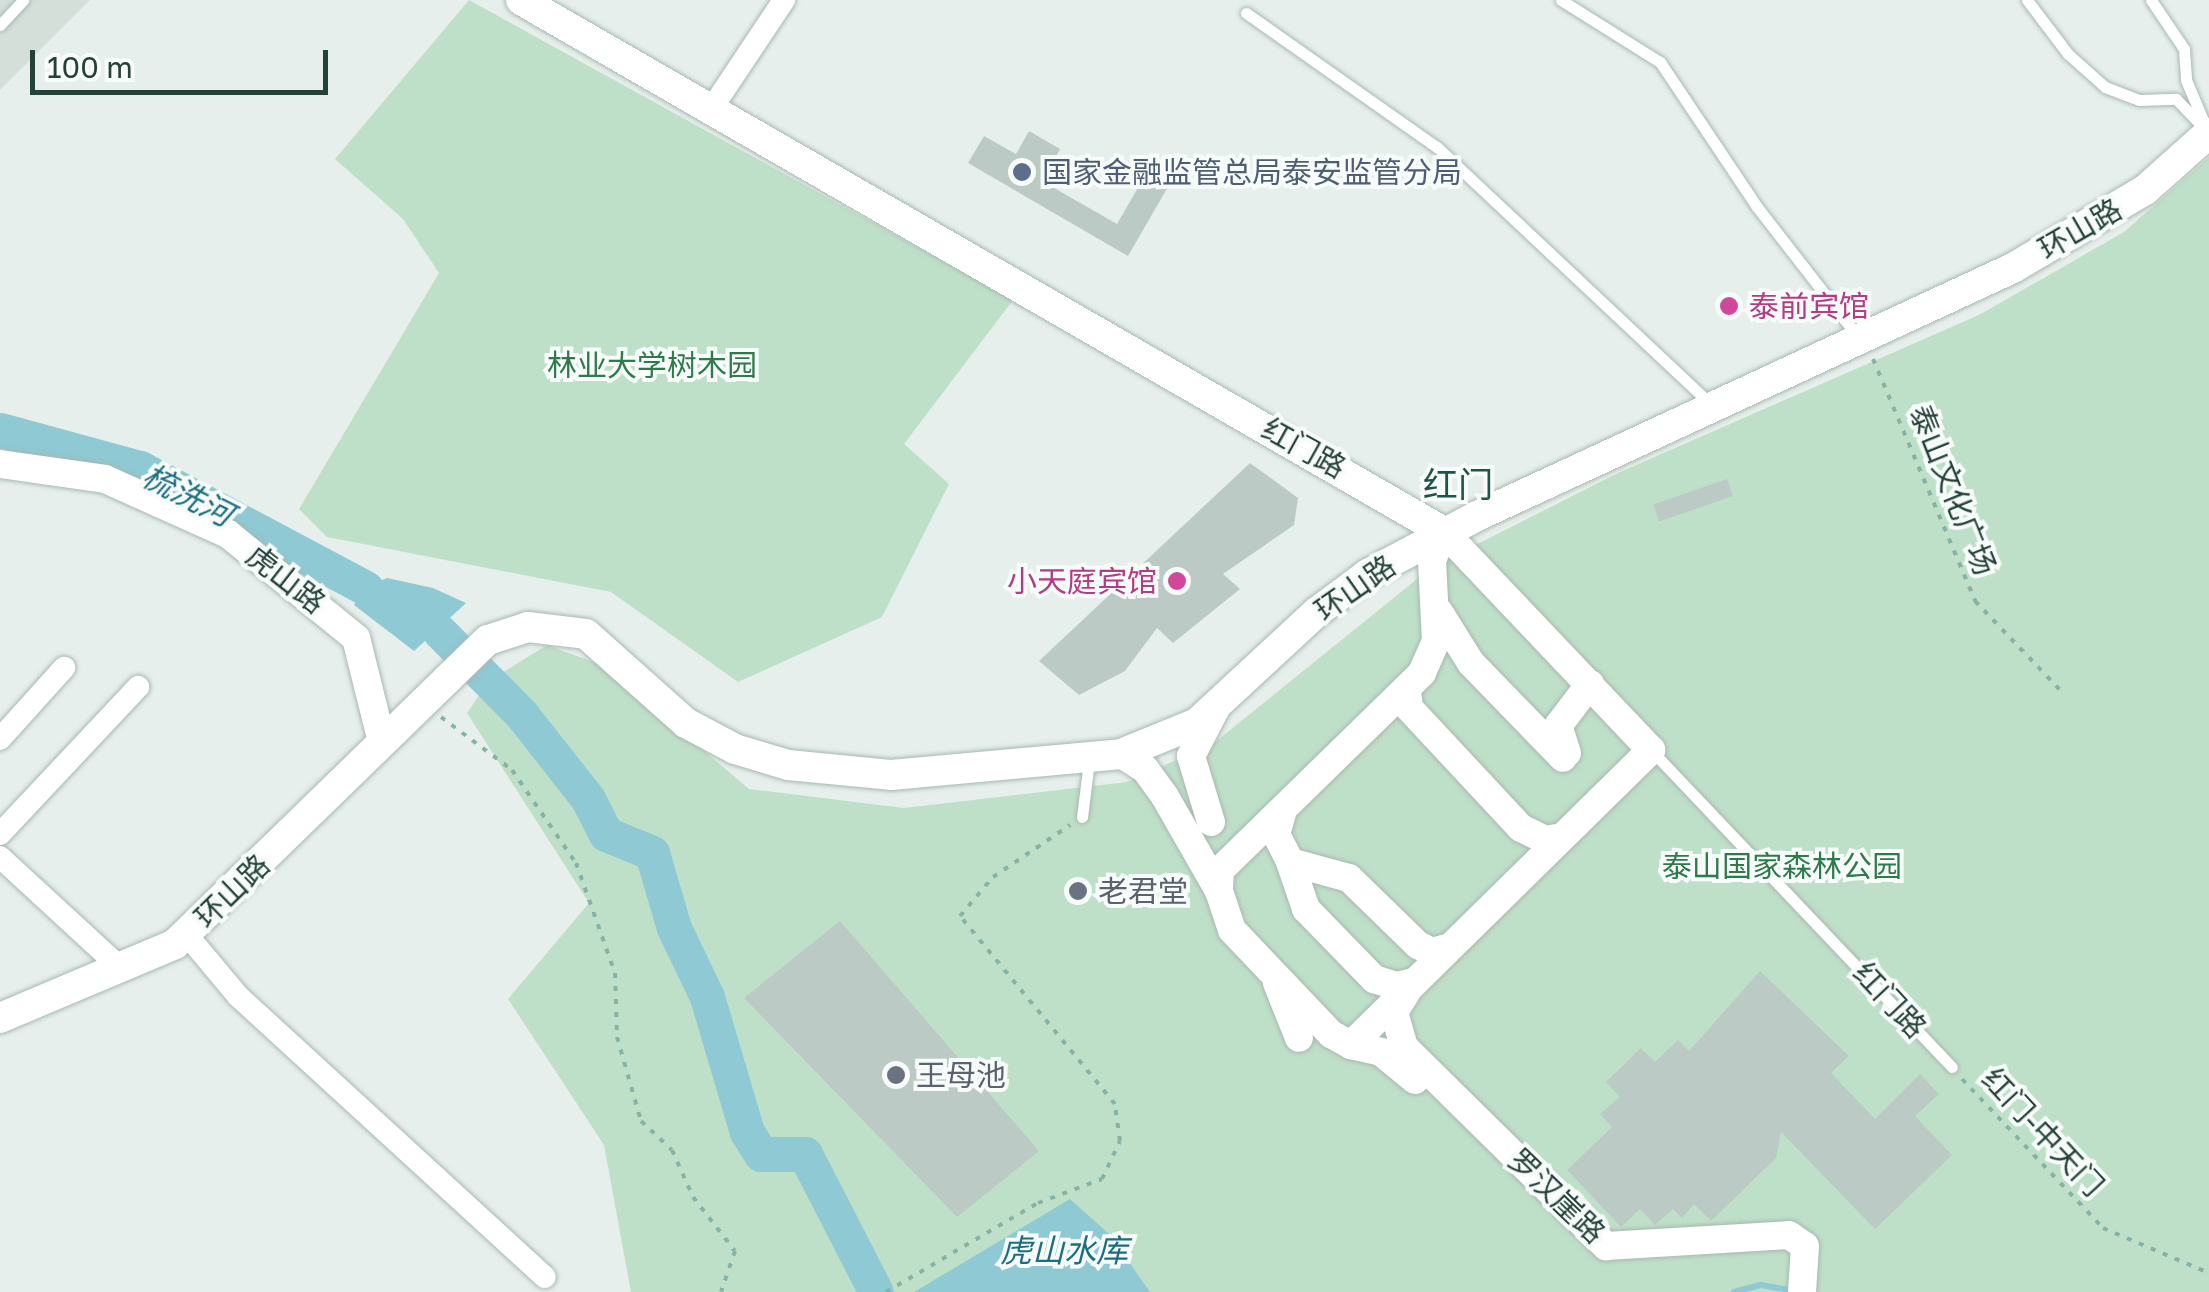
<!DOCTYPE html>
<html>
<head>
<meta charset="utf-8">
<style>
	body { margin:0 }
	#map { position:relative; width:2209px; height:1292px; overflow:hidden; background:#e6efeb; font-family:"Golos Text","Noto Sans SC",sans-serif }
	div>[style] { position:absolute }
	.built>* { inset:0; background:#d4dfda }
	.green>* { inset:0; background:#bfe0c8 }
	.water>* { inset:0; background:#8ec9d4 }
	.stream>* { height:6px; margin:-3px; padding:0 3px; transform-origin:3px; border-radius:3px; background:#8ec9d4 }
	.river>* { height:35px; margin:-17.5px; padding:0 17.5px; transform-origin:17.5px; border-radius:17.5px; background:#8ec9d4 }
	.building>* { inset:0; background:#bbcac4; transform-origin:0 0 }
	.path>* { height:4px; margin-top:-2px; transform-origin:0; background:repeating-linear-gradient(90deg,#86b3a5 0 5px,transparent 0 13px) }
	.roads { filter:drop-shadow(0 0 2px #a8b8b2) drop-shadow(0 0 2px #a8b8b2) }
	.service>* { height:11px; margin:-5.5px; padding:0 5.5px; transform-origin:5.5px; border-radius:5.5px; background:#fff }
	.minor>* { height:22px; margin:-11px; padding:0 11px; transform-origin:11px; border-radius:11px; background:#fff }
	.tertiary>* { height:28px; margin:-14px; padding:0 14px; transform-origin:14px; border-radius:14px; background:#fff }
	.secondary>* { height:30px; margin:-15px; padding:0 15px; transform-origin:15px; border-radius:15px; background:#fff }
	.dots>* { width:28px; height:28px; translate:-50% -50%; box-sizing:border-box; border:5px solid #f7fbf9; border-radius:50% }
	span { translate:-50% -50%; white-space:nowrap; text-align:center; line-height:1.15; -webkit-text-stroke:8px #f7fbf9; paint-order:stroke }
	.service-label { font-size:30px; color:#4e5e75 }
	.left { translate:0 -50%; text-align:left }
	.street-label { font-size:30px; color:#24423a }
	.hotel-label { font-size:30px; color:#b23c85 }
	.right { translate:-100% -50%; text-align:right }
	.park-label { font-size:30px; color:#2d7a4b }
	.worship-label { font-size:30px; color:#5b616d }
	.water-label { font-size:32px; color:#1c6f80; font-style:italic }
	.quarter-label { font-size:35px; color:#1f5548 }
	.scale { position:absolute; left:30px; top:50px; width:298px; height:45px; box-sizing:border-box; border:5px solid #24423a; border-top:0; padding-left:12px; font-size:30px; line-height:35px; white-space:nowrap; color:#24423a; -webkit-text-stroke:8px #f7fbf9; paint-order:stroke }
</style>
</head>
<body>
<div id="map">
	<div class="built">
		<div style="clip-path:polygon(0 0,90px 0,0 90px)"></div>
	</div>
	<div class="green">
		<div style="clip-path:polygon(469px 0,1013px 300px,904px 444px,949px 484px,882px 617px,738px 682px,611px 592px,327px 537px,299px 509px,439px 273px,403px 219px,335px 159px)"></div>
		<div style="clip-path:polygon(2209px 157px,2209px 1292px,631px 1292px,604px 1145px,508px 999px,589px 903px,467px 713px,489px 681px,547px 645px,604px 666px,749px 789px,904px 808px,1127px 782px,1214px 743px,1432px 567px,1618px 473px,1979px 315px,2124px 232px)"></div>
	</div>
	<div class="water">
		<div style="clip-path:polygon(387px 578px,433px 588px,466px 603px,414px 651px,354px 605px,366px 588px)"></div>
		<div style="clip-path:polygon(1070px 1199px,1110px 1235px,1150px 1292px,914px 1292px)"></div>
	</div>
	<div class="stream">
		<div style="left:1734px;top:1292px;width:28px;rotate:-15deg"></div>
		<div style="left:1761px;top:1285px;width:34px;rotate:10deg"></div>
	</div>
	<div class="river">
		<div style="left:0;top:430px;width:145px;rotate:15.2deg"></div>
		<div style="left:140px;top:468px;width:256px;rotate:28deg"></div>
		<div style="left:440px;top:632px;width:117px;rotate:45.3deg"></div>
		<div style="left:522px;top:715px;width:107px;rotate:51.8deg"></div>
		<div style="left:588px;top:799px;width:39px;rotate:63deg"></div>
		<div style="left:606px;top:834px;width:50px;rotate:22.4deg"></div>
		<div style="left:652px;top:853px;width:78px;rotate:73.7deg"></div>
		<div style="left:674px;top:928px;width:76px;rotate:64.4deg"></div>
		<div style="left:707px;top:997px;width:141px;rotate:73.5deg"></div>
		<div style="left:747px;top:1132px;width:26px;rotate:58deg"></div>
		<div style="left:761px;top:1154px;width:44px"></div>
		<div style="left:805px;top:1154px;width:155px;rotate:62.8deg"></div>
	</div>
	<div class="building">
		<div style="clip-path:polygon(1029px 131px,1060px 149px,1042px 181px,1117px 224px,1154px 160px,1176px 173px,1128px 256px,968px 163px,984px 136px,1016px 154px)"></div>
		<div style="clip-path:polygon(1250px 463px,1298px 498px,1294px 525px,1223px 574px,1240px 589px,1173px 643px,1157px 628px,1125px 671px,1079px 695px,1039px 661px)"></div>
		<div style="left:1727px;top:479px;width:18px;height:78px;rotate:71deg"></div>
		<div style="clip-path:polygon(840px 921px,1039px 1151px,957px 1217px,744px 998px)"></div>
		<div style="clip-path:polygon(1760px 971px,1849px 1056px,1831px 1073px,1875px 1119px,1920px 1074px,1939px 1094px,1915px 1116px,1952px 1155px,1875px 1229px,1781px 1132px,1776px 1158px,1711px 1221px,1694px 1204px,1682px 1218px,1673px 1209px,1655px 1225px,1640px 1209px,1621px 1227px,1567px 1170px,1612px 1127px,1600px 1114px,1620px 1097px,1606px 1082px,1641px 1048px,1655px 1062px,1678px 1040px,1689px 1051px)"></div>
	</div>
	<div class="path">
		<div style="left:1873px;top:359px;width:263px;rotate:67.1deg"></div>
		<div style="left:1975px;top:601px;width:126px;rotate:46.3deg"></div>
		<div style="left:441px;top:717px;width:89px;rotate:36.7deg"></div>
		<div style="left:512px;top:770px;width:113px;rotate:55.5deg"></div>
		<div style="left:576px;top:863px;width:117px;rotate:70.5deg"></div>
		<div style="left:615px;top:973px;width:64px;rotate:88.2deg"></div>
		<div style="left:617px;top:1037px;width:87px;rotate:74.1deg"></div>
		<div style="left:641px;top:1121px;width:42px;rotate:43.1deg"></div>
		<div style="left:672px;top:1150px;width:51px;rotate:65.9deg"></div>
		<div style="left:693px;top:1197px;width:68px;rotate:52.1deg"></div>
		<div style="left:735px;top:1251px;width:43px;rotate:108.9deg"></div>
		<div style="left:1962px;top:1079px;width:205px;rotate:46.6deg"></div>
		<div style="left:2103px;top:1228px;width:115px;rotate:23deg"></div>
		<div style="left:886px;top:1292px;width:176px;rotate:-30.4deg"></div>
		<div style="left:1038px;top:1203px;width:68px;rotate:-20.6deg"></div>
		<div style="left:1102px;top:1179px;width:42px;rotate:-64.7deg"></div>
		<div style="left:1120px;top:1141px;width:37px;rotate:-98deg"></div>
		<div style="left:1115px;top:1104px;width:244px;rotate:-129.5deg"></div>
		<div style="left:960px;top:916px;width:51px;rotate:-49.8deg"></div>
		<div style="left:993px;top:877px;width:93px;rotate:-34deg"></div>
	</div>
	<div class="roads">
		<div class="service">
			<div style="left:1561px;top:0;width:117px;rotate:32.1deg"></div>
			<div style="left:1660px;top:62px;width:174px;rotate:56.2deg"></div>
			<div style="left:1757px;top:207px;width:166px;rotate:52.1deg"></div>
			<div style="left:2027px;top:0;width:68px;rotate:52.8deg"></div>
			<div style="left:2068px;top:54px;width:50px;rotate:41.7deg"></div>
			<div style="left:2105px;top:87px;width:36px;rotate:21deg"></div>
			<div style="left:2139px;top:100px;width:37px;rotate:-2deg"></div>
			<div style="left:2176px;top:99px;width:43px;rotate:45.9deg"></div>
			<div style="left:2151px;top:0;width:59px;rotate:56deg"></div>
			<div style="left:2184px;top:49px;width:31px;rotate:86deg"></div>
			<div style="left:2186px;top:80px;width:49px;rotate:67.1deg"></div>
			<div style="left:1246px;top:13px;width:233px;rotate:35.1deg"></div>
			<div style="left:1437px;top:147px;width:376px;rotate:43.2deg"></div>
			<div style="left:0;top:25px;width:34px;rotate:-47deg"></div>
			<div style="left:1651px;top:750px;width:437px;rotate:46.5deg"></div>
			<div style="left:1082px;top:817px;width:56px;rotate:-82.9deg"></div>
		</div>
		<div class="minor">
			<div style="left:712px;top:108px;width:130px;rotate:-56.3deg"></div>
			<div style="left:0;top:739px;width:96px;rotate:-48deg"></div>
			<div style="left:0;top:834px;width:202px;rotate:-46.8deg"></div>
			<div style="left:0;top:857px;width:167px;rotate:42.6deg"></div>
			<div style="left:187px;top:935px;width:80px;rotate:50.1deg"></div>
			<div style="left:238px;top:996px;width:416px;rotate:42.5deg"></div>
		</div>
		<div class="tertiary">
			<div style="left:0;top:464px;width:106px;rotate:8.1deg"></div>
			<div style="left:105px;top:479px;width:135px;rotate:24.1deg"></div>
			<div style="left:228px;top:534px;width:165px;rotate:39.1deg"></div>
			<div style="left:356px;top:638px;width:103px;rotate:76deg"></div>
			<div style="left:1439px;top:612px;width:60px;rotate:57.9deg"></div>
			<div style="left:1471px;top:663px;width:132px;rotate:45.9deg"></div>
			<div style="left:1407px;top:691px;width:17px;rotate:83deg"></div>
			<div style="left:1409px;top:708px;width:164px;rotate:47deg"></div>
			<div style="left:1521px;top:828px;width:28px;rotate:26deg"></div>
			<div style="left:1546px;top:840px;width:15px;rotate:-11deg"></div>
			<div style="left:1567px;top:753px;width:28px;rotate:-108deg"></div>
			<div style="left:1558px;top:726px;width:53px;rotate:-52.7deg"></div>
			<div style="left:1121px;top:754px;width:28px;rotate:32deg"></div>
			<div style="left:1145px;top:769px;width:32px;rotate:54deg"></div>
			<div style="left:1164px;top:795px;width:111px;rotate:60.2deg"></div>
			<div style="left:1219px;top:891px;width:41px;rotate:71.6deg"></div>
			<div style="left:1232px;top:930px;width:144px;rotate:46.4deg"></div>
			<div style="left:1331px;top:1034px;width:23px;rotate:29deg"></div>
			<div style="left:1351px;top:1045px;width:421px;rotate:-44.5deg"></div>
			<div style="left:1651px;top:750px;width:301px;rotate:-133.5deg"></div>
			<div style="left:1444px;top:532px;width:30px;rotate:113deg"></div>
			<div style="left:1432px;top:560px;width:81px;rotate:87.2deg"></div>
			<div style="left:1436px;top:641px;width:35px;rotate:114deg"></div>
			<div style="left:1422px;top:673px;width:282px;rotate:135.7deg"></div>
			<div style="left:1220px;top:870px;width:21px;rotate:93deg"></div>
			<div style="left:1283px;top:810px;width:25px;rotate:106deg"></div>
			<div style="left:1276px;top:834px;width:31px;rotate:63deg"></div>
			<div style="left:1290px;top:862px;width:61px;rotate:15.2deg"></div>
			<div style="left:1349px;top:878px;width:96px;rotate:44.2deg"></div>
			<div style="left:1418px;top:945px;width:16px;rotate:27deg"></div>
			<div style="left:1432px;top:952px;width:16px;rotate:-15deg"></div>
			<div style="left:1211px;top:822px;width:69px;rotate:-106.9deg"></div>
			<div style="left:1191px;top:756px;width:54px;rotate:-62.5deg"></div>
			<div style="left:1290px;top:862px;width:50px;rotate:71.2deg"></div>
			<div style="left:1306px;top:909px;width:98px;rotate:45.8deg"></div>
			<div style="left:1374px;top:979px;width:24px;rotate:17deg"></div>
			<div style="left:1397px;top:986px;width:16px;rotate:-14deg"></div>
			<div style="left:1277px;top:983px;width:59px;rotate:68.2deg"></div>
			<div style="left:1406px;top:993px;width:22px;rotate:122deg"></div>
			<div style="left:1394px;top:1012px;width:36px;rotate:74deg"></div>
			<div style="left:1404px;top:1047px;width:284px;rotate:44.6deg"></div>
			<div style="left:1606px;top:1246px;width:183px;rotate:-3.4deg"></div>
			<div style="left:1789px;top:1235px;width:19px;rotate:35deg"></div>
			<div style="left:1805px;top:1246px;width:46px;rotate:93.7deg"></div>
			<div style="left:1351px;top:1045px;width:31px;rotate:13deg"></div>
			<div style="left:1381px;top:1052px;width:44px;rotate:39.5deg"></div>
		</div>
		<div class="secondary">
			<div style="left:521px;top:0;width:1065px;rotate:29.96deg"></div>
			<div style="left:0;top:1018px;width:190px;rotate:-22.9deg"></div>
			<div style="left:175px;top:944px;width:436px;rotate:-44.2deg"></div>
			<div style="left:488px;top:640px;width:42px;rotate:-18deg"></div>
			<div style="left:528px;top:627px;width:58px;rotate:6.9deg"></div>
			<div style="left:586px;top:634px;width:134px;rotate:41.7deg"></div>
			<div style="left:686px;top:723px;width:55px;rotate:28deg"></div>
			<div style="left:735px;top:749px;width:55px;rotate:16.8deg"></div>
			<div style="left:788px;top:765px;width:103px;rotate:5.5deg"></div>
			<div style="left:891px;top:775px;width:231px;rotate:-5.2deg"></div>
			<div style="left:1121px;top:754px;width:82px;rotate:-22.2deg"></div>
			<div style="left:1197px;top:723px;width:163px;rotate:-42.8deg"></div>
			<div style="left:1317px;top:612px;width:64px;rotate:-36.7deg"></div>
			<div style="left:1368px;top:574px;width:123px;rotate:-28deg"></div>
			<div style="left:1477px;top:516px;width:591px;rotate:-24.83deg"></div>
			<div style="left:2013px;top:268px;width:153px;rotate:-30.6deg"></div>
			<div style="left:2145px;top:190px;width:86px;rotate:-41.7deg"></div>
		</div>
	</div>
	<div class="dots">
		<div style="left:1022px;top:172px;background:#5c6f8a"></div>
		<div style="left:1729px;top:306px;background:#d1479c"></div>
		<div style="left:1177px;top:581px;background:#d1479c"></div>
		<div style="left:1078px;top:891px;background:#6b7280"></div>
		<div style="left:896px;top:1075px;background:#6b7280"></div>
	</div>
	<div class="service-label">
		<span class="left" style="left:1042px;top:172px">国家金融监管总局泰安监管分局</span>
	</div>
	<div class="street-label">
		<span style="left:2080px;top:229px;rotate:-30deg">环山路</span>
		<span style="left:1304px;top:448px;rotate:29deg">红门路</span>
		<span style="left:1953px;top:490px;rotate:68deg">泰山文化广场</span>
		<span style="left:286px;top:579px;rotate:38deg">虎山路</span>
		<span style="left:1355px;top:588px;rotate:-35deg">环山路</span>
		<span style="left:232px;top:891px;rotate:-44deg">环山路</span>
		<span style="left:1890px;top:1000px;rotate:47deg">红门路</span>
		<span style="left:2043px;top:1132px;rotate:47deg">红门-中天门</span>
		<span style="left:1557px;top:1196px;rotate:44deg">罗汉崖路</span>
	</div>
	<div class="hotel-label">
		<span class="left" style="left:1749px;top:306px">泰前宾馆</span>
		<span class="right" style="left:1157px;top:581px">小天庭宾馆</span>
	</div>
	<div class="park-label">
		<span style="left:652px;top:365px">林业大学树木园</span>
		<span style="left:1782px;top:866px">泰山国家森林公园</span>
	</div>
	<div class="worship-label">
		<span class="left" style="left:1098px;top:891px">老君堂</span>
		<span class="left" style="left:916px;top:1075px">王母池</span>
	</div>
	<div class="water-label">
		<span style="left:188px;top:495px;rotate:27deg">梳洗河</span>
		<span style="left:1064px;top:1250px">虎山水库</span>
	</div>
	<div class="quarter-label">
		<span style="left:1458px;top:484px">红门</span>
	</div>
	<div class="scale">100 m</div>
</div>
</body>
</html>
